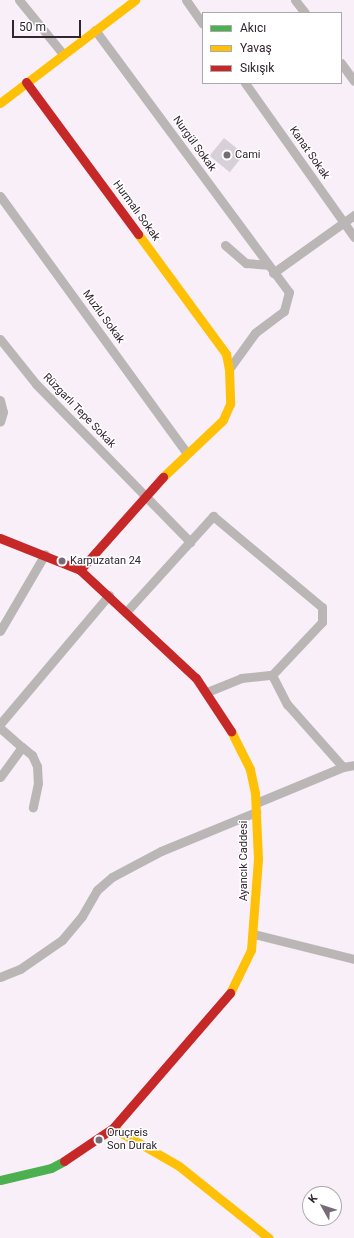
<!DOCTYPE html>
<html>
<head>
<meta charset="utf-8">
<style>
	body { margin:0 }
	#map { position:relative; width:354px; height:1238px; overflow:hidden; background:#f8eff8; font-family:Roboto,sans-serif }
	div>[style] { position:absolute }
	.building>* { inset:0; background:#d8d0d8; transform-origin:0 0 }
	.street>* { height:9px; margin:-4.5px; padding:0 4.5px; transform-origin:4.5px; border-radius:4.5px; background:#bbb6b6 }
	.fast>* { height:9px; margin:-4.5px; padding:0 4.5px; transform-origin:4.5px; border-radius:4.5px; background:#4caf50 }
	.slow>* { height:9px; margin:-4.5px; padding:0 4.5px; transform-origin:4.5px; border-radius:4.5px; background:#ffc107 }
	.jam>* { height:9px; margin:-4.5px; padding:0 4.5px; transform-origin:4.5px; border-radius:4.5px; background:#c62828 }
	.dots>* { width:11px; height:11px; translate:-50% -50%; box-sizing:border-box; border:2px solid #fff; border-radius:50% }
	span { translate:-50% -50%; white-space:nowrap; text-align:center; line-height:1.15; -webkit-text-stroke:3px #fff; paint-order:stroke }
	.street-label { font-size:11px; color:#302530 }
	.poi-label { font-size:11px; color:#302530 }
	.left { translate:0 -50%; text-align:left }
	.legend { position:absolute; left:202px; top:12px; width:140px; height:72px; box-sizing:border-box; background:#fff; border:1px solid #aca8ac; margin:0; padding:5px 7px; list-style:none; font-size:12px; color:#302530 }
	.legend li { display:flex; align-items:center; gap:8px; height:20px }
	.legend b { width:20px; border:1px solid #aca8ac }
	.north { position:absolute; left:302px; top:1186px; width:40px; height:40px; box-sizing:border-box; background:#fff; border:1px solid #aca8ac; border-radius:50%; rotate:309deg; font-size:11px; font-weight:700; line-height:16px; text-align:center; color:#302530 }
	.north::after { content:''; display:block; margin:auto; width:14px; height:18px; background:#766c76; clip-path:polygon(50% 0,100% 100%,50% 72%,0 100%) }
	.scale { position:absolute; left:12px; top:20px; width:69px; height:18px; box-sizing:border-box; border:2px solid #302530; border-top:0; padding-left:5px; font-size:12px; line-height:14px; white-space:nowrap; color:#302530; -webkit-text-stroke:3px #fff; paint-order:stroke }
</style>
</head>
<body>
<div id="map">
	<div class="building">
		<div style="left:224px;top:138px;width:26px;height:23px;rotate:39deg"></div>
	</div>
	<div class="street">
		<div style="left:19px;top:0;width:70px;rotate:50.8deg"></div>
		<div style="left:186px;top:0;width:29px;rotate:55deg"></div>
		<div style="left:295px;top:0;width:16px;rotate:52deg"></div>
		<div style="left:95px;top:30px;width:326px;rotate:53.5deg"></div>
		<div style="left:289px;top:292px;width:20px;rotate:105deg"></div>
		<div style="left:284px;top:311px;width:36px;rotate:143deg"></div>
		<div style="left:255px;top:333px;width:44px;rotate:125.8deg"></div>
		<div style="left:341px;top:63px;width:22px;rotate:54deg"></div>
		<div style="left:245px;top:83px;width:189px;rotate:54.7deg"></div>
		<div style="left:0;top:196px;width:318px;rotate:54deg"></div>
		<div style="left:225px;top:245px;width:28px;rotate:41deg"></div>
		<div style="left:246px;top:263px;width:21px;rotate:5deg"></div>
		<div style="left:273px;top:273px;width:100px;rotate:-35.6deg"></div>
		<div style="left:0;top:339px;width:58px;rotate:51.3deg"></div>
		<div style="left:36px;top:384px;width:221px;rotate:45.7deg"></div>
		<div style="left:0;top:400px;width:12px;rotate:76deg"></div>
		<div style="left:3px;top:412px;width:10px;rotate:107deg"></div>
		<div style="left:126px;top:612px;width:130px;rotate:-47.8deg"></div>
		<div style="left:213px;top:516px;width:142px;rotate:39.9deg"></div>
		<div style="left:322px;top:607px;width:15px;rotate:90deg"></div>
		<div style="left:322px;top:622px;width:73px;rotate:133.3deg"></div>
		<div style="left:272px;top:675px;width:33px;rotate:63deg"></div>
		<div style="left:287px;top:704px;width:84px;rotate:48.4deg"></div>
		<div style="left:0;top:631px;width:89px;rotate:-59.7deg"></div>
		<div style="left:207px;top:692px;width:37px;rotate:-22deg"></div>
		<div style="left:241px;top:678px;width:31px;rotate:-6deg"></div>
		<div style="left:0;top:724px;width:169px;rotate:-49.8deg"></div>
		<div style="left:0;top:728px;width:29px;rotate:41deg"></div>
		<div style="left:22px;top:747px;width:37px;rotate:126deg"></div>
		<div style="left:22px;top:747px;width:13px;rotate:39deg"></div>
		<div style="left:32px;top:755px;width:12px;rotate:66deg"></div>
		<div style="left:37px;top:766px;width:17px;rotate:87deg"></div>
		<div style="left:38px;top:783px;width:25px;rotate:102deg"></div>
		<div style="left:256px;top:803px;width:94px;rotate:-22.5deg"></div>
		<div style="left:343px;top:767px;width:11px;rotate:-10deg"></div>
		<div style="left:254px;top:934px;width:103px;rotate:14deg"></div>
		<div style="left:0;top:977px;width:22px;rotate:-22deg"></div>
		<div style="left:20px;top:969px;width:51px;rotate:-34.6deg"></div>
		<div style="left:62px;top:940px;width:31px;rotate:-50deg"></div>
		<div style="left:82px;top:916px;width:30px;rotate:-60deg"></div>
		<div style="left:97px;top:890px;width:20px;rotate:-41deg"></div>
		<div style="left:112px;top:877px;width:55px;rotate:-28deg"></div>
		<div style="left:161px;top:851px;width:103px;rotate:-22.3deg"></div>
	</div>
	<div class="fast">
		<div style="left:0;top:1180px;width:52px;rotate:-13.2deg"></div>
		<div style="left:51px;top:1168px;width:15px;rotate:-28deg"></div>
	</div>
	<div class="slow">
		<div style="left:0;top:103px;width:170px;rotate:-37.3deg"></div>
		<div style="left:138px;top:234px;width:149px;rotate:53.7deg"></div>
		<div style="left:226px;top:354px;width:15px;rotate:79deg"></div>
		<div style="left:229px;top:369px;width:35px;rotate:88deg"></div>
		<div style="left:230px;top:404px;width:17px;rotate:114deg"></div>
		<div style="left:223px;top:420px;width:83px;rotate:136.5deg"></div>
		<div style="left:230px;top:993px;width:48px;rotate:-64deg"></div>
		<div style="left:251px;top:950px;width:91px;rotate:-85.6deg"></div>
		<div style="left:258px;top:859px;width:66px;rotate:-92.6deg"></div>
		<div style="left:255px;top:793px;width:25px;rotate:-102deg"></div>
		<div style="left:250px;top:769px;width:42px;rotate:-116.6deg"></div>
		<div style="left:113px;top:1128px;width:76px;rotate:29.9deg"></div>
		<div style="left:179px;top:1166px;width:115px;rotate:38.7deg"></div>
	</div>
	<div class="jam">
		<div style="left:26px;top:82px;width:189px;rotate:53.6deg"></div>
		<div style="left:0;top:538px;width:86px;rotate:21.8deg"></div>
		<div style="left:80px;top:570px;width:158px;rotate:43deg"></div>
		<div style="left:196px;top:678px;width:64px;rotate:56.6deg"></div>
		<div style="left:80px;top:570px;width:125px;rotate:-48.3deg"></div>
		<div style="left:64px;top:1161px;width:59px;rotate:-34deg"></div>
		<div style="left:113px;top:1128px;width:179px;rotate:-49.1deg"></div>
	</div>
	<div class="dots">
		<div style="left:227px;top:155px;background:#766c76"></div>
		<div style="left:62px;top:561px;background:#766c76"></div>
		<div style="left:99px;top:1140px;background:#766c76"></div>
	</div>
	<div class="street-label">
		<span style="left:194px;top:144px;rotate:54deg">Nurgül Sokak</span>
		<span style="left:309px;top:153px;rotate:55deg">Kanat Sokak</span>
		<span style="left:136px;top:211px;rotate:54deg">Hurmalı Sokak</span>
		<span style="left:103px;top:317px;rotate:54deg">Muzlu Sokak</span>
		<span style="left:79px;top:411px;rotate:46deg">Rüzgarlı Tepe Sokak</span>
		<span style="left:244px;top:861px;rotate:-90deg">Ayancık Caddesi</span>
	</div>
	<div class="poi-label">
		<span class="left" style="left:235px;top:155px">Cami</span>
		<span class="left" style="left:70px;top:561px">Karpuzatan 24</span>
		<span class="left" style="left:107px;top:1140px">Oruçreis<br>Son Durak</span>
	</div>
	<ul class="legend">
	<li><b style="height:5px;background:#4caf50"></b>Akıcı</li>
	<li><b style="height:5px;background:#ffc107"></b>Yavaş</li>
	<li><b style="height:5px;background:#c62828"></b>Sıkışık</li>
	</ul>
	<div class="north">K</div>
	<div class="scale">50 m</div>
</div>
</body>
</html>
